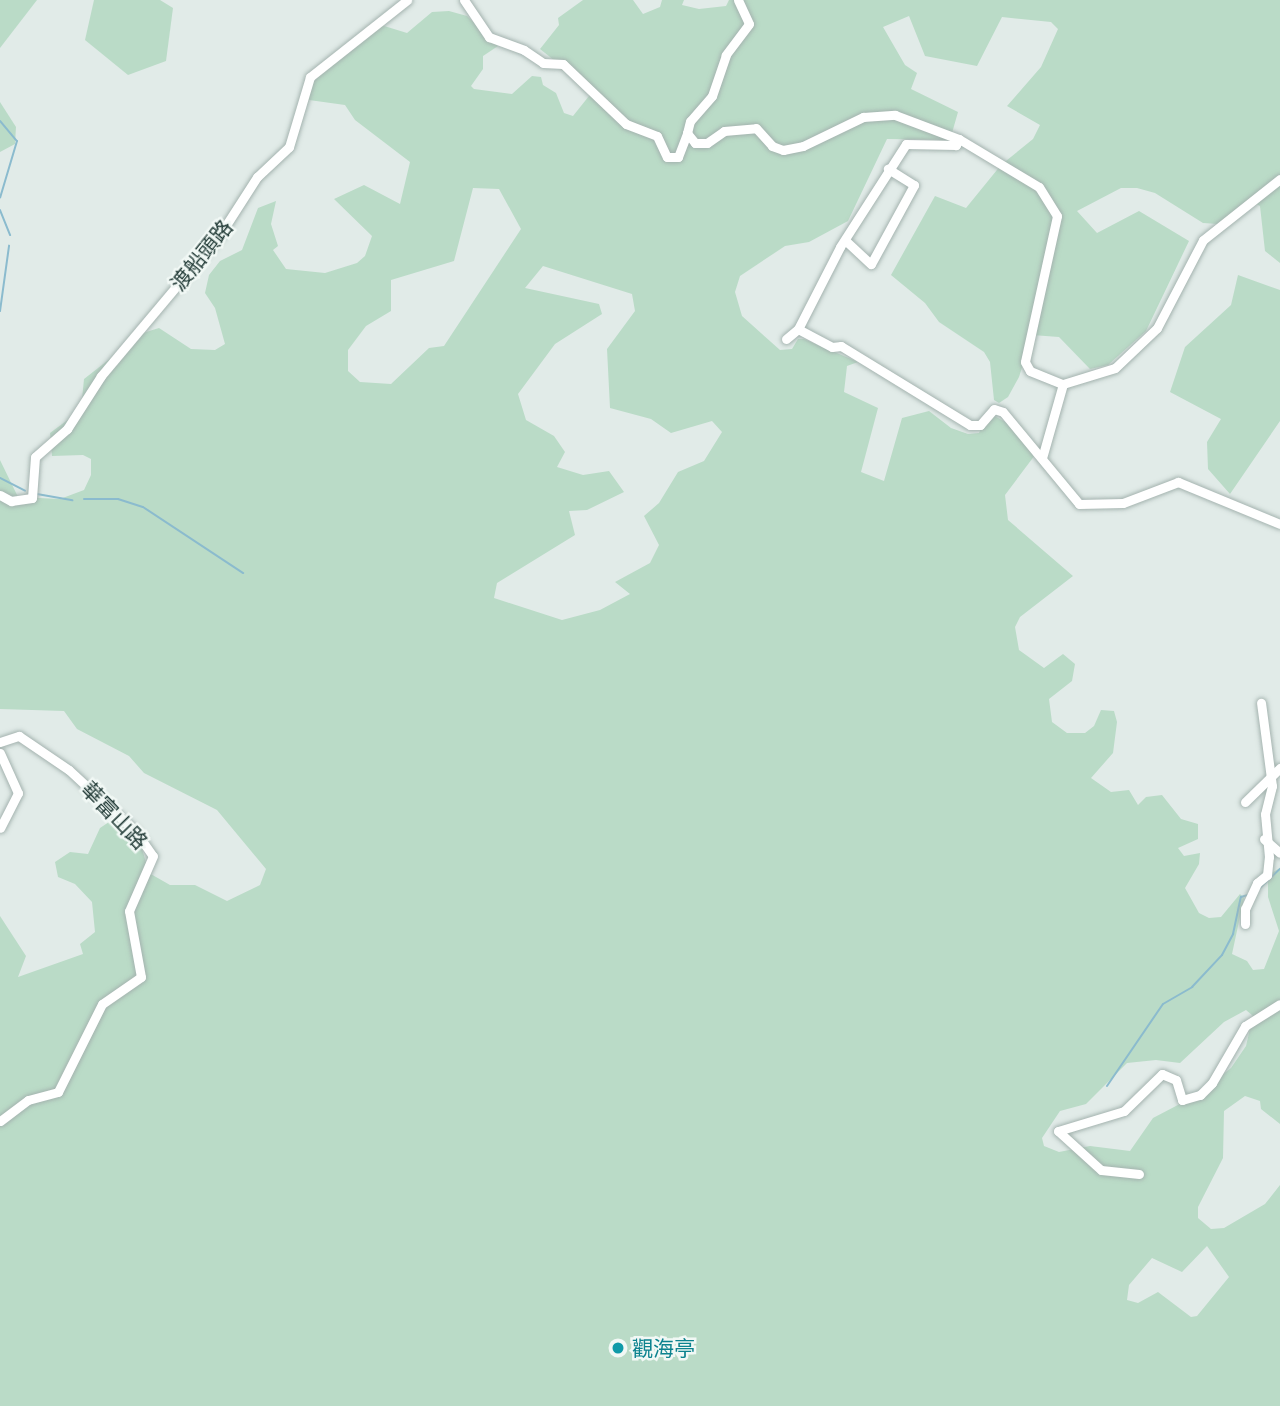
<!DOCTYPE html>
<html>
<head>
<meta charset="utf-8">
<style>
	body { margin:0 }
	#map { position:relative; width:1280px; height:1406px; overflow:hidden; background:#e1ebe8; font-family:"Noto Sans","Noto Sans TC",sans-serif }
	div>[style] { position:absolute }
	.green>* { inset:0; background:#badbc7 }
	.stream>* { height:2px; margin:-1px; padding:0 1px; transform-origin:1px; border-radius:1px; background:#8bbbce }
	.roads { filter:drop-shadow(0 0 2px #a4b3af) drop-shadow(0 0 2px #a4b3af) }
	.minor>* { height:9px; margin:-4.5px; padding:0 4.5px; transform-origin:4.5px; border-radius:4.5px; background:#fff }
	.dots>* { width:19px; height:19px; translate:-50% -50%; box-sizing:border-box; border:4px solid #f1f8f5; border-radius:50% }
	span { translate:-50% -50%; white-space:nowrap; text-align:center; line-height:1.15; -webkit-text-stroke:5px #f1f8f5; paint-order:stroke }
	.street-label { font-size:21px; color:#223b37 }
	.culture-label { font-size:21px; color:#0d838f }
	.left { translate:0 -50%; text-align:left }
</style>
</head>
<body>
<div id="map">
	<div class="green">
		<div style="clip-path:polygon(0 0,37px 0,0 48px)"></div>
		<div style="clip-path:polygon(94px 0,160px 0,173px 8px,166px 61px,128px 75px,85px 40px)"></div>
		<div style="clip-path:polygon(evenodd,583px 0,633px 0,643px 14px,660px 7px,662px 0,684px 0,682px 5px,699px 9px,726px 6px,729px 0,1280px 0,1280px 263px,1265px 251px,1260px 206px,1251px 201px,1218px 224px,1203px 223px,1155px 193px,1137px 188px,1121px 188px,1077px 211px,1097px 233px,1139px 211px,1189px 241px,1146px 331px,1108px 365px,1090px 369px,1059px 337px,1032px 335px,1019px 377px,1008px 397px,999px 403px,994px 400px,990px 362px,984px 352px,939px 322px,925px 303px,891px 275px,935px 196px,966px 208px,1001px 165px,1033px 139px,1040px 125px,1007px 106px,1041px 67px,1058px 29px,1051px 22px,1002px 17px,977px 66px,925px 56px,909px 16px,883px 27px,905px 65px,917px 73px,911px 89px,958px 112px,950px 140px,887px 139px,848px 221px,809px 242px,785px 246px,740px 276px,735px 292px,742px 316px,780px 350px,792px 349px,798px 339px,804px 339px,858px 362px,847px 366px,844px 392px,878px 408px,861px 472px,884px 481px,902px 418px,929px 411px,951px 428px,968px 434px,979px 433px,987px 412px,1011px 425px,1035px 455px,1005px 495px,1008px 520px,1073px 576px,1020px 617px,1015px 627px,1019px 650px,1044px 668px,1063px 654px,1075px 664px,1072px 681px,1049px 699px,1052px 722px,1067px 733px,1085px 733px,1094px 726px,1101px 710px,1114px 711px,1117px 722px,1113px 753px,1091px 778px,1111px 792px,1129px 790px,1138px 805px,1146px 797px,1162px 795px,1181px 819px,1198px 824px,1198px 839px,1178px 848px,1184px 856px,1200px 853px,1199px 864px,1185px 888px,1199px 913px,1209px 918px,1221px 917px,1240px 894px,1244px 898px,1232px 954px,1247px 961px,1253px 970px,1264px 969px,1279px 931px,1268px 897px,1268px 875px,1280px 868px,1280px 1124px,1261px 1109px,1260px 1101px,1245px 1096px,1224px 1111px,1223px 1158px,1198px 1207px,1198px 1218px,1211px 1229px,1224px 1228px,1265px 1204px,1280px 1185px,1280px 1406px,0 1406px,0 916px,26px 956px,18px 977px,83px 954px,80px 944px,95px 932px,92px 902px,75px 884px,58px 877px,55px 862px,70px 852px,88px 854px,100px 828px,115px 818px,141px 845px,149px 873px,170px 885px,195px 885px,227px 901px,260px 885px,266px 869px,217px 810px,144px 773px,129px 756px,77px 729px,64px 711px,0 709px,0 460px,18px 497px,60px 499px,84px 490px,91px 475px,91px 459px,83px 455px,52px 456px,50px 433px,81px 410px,84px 379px,143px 333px,159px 328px,191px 349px,215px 350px,225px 344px,215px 308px,205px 293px,209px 275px,220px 261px,242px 250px,258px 208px,276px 201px,271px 224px,278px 246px,273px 250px,286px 269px,325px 273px,357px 263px,365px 256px,372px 236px,334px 199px,364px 185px,400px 204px,410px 162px,355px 120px,345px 105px,309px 100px,306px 92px,325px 64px,381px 25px,407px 33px,432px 12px,449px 11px,467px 16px,498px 46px,483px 56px,483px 69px,471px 86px,474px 89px,512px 94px,532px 76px,541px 77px,543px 85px,556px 93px,564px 113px,573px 116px,593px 91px,540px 49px,559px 25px,558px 18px,583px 0,473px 188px,499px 189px,521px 229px,444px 346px,429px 348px,391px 384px,360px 382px,348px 371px,348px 350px,366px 326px,391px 311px,391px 280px,454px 261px,473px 188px,583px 0,543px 266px,632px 294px,635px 311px,607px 349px,610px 408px,651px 419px,671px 433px,712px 421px,722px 432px,704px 461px,678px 472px,659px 503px,644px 516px,659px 545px,650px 563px,615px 582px,630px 594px,600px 610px,562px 620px,494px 598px,497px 583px,575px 535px,569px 511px,587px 510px,624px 492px,609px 471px,583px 475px,557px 467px,565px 452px,554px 436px,526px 420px,518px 394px,555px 344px,602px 314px,599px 304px,525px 288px,543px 266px,583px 0,1246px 1010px,1253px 1016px,1246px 1046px,1231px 1068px,1197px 1095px,1153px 1118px,1130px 1151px,1090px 1146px,1059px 1152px,1044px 1146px,1042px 1138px,1060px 1111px,1086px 1104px,1127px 1063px,1156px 1060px,1180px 1063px,1224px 1022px,1246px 1010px,583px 0,1207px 1246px,1229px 1277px,1197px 1316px,1191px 1317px,1158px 1292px,1138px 1303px,1127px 1300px,1129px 1285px,1152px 1258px,1182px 1272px,1207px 1246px)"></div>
		<div style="clip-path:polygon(0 102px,16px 127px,15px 144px,0 152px)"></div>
		<div style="clip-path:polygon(1238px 275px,1280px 290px,1280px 421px,1230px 494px,1208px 469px,1207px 442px,1221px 419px,1170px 392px,1185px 347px,1231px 305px)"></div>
	</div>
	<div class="stream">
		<div style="left:0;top:121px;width:26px;rotate:50deg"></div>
		<div style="left:17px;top:141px;width:59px;rotate:106.6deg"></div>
		<div style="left:0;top:210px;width:27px;rotate:68deg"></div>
		<div style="left:0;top:311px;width:66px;rotate:-82.1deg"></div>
		<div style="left:0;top:478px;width:28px;rotate:27deg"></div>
		<div style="left:37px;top:494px;width:36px;rotate:10deg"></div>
		<div style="left:84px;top:499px;width:34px"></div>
		<div style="left:118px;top:499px;width:26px;rotate:18deg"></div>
		<div style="left:143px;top:507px;width:120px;rotate:33.4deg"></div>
		<div style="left:1259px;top:889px;width:29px;rotate:-44deg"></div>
		<div style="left:1107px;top:1086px;width:99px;rotate:-55.7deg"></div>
		<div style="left:1163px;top:1004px;width:34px;rotate:-30deg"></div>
		<div style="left:1192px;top:987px;width:44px;rotate:-46.8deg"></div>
		<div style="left:1222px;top:955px;width:24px;rotate:-62deg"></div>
		<div style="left:1233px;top:934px;width:38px;rotate:-78deg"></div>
		<div style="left:1241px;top:897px;width:7px;rotate:-16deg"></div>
	</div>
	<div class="roads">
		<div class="minor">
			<div style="left:464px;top:0;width:45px;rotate:56deg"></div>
			<div style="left:489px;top:37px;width:37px;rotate:20deg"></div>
			<div style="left:524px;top:50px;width:23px;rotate:34deg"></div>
			<div style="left:543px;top:63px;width:20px;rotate:3deg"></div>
			<div style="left:563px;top:64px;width:87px;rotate:43.6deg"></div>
			<div style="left:626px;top:124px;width:33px;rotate:21deg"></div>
			<div style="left:657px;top:136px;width:23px;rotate:65deg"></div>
			<div style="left:667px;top:157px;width:11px"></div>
			<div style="left:678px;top:157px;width:26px;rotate:-69deg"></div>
			<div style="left:738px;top:0;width:26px;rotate:65deg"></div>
			<div style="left:749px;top:24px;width:39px;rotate:127deg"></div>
			<div style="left:726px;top:55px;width:43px;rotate:108.9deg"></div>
			<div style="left:712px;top:96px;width:33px;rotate:131deg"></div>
			<div style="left:690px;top:121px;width:12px;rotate:104deg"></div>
			<div style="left:687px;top:133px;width:13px;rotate:51deg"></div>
			<div style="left:695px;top:143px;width:12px"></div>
			<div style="left:707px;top:143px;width:21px;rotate:-35deg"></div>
			<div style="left:724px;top:131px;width:32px;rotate:-5deg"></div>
			<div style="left:756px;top:128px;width:24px;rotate:48deg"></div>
			<div style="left:772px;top:146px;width:12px;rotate:20deg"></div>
			<div style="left:783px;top:150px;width:20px;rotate:-11deg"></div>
			<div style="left:803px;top:146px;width:67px;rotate:-25.8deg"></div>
			<div style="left:863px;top:117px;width:32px;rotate:-4deg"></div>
			<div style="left:895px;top:115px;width:68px;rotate:20.6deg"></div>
			<div style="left:959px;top:139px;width:93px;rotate:31deg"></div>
			<div style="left:1039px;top:187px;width:34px;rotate:58deg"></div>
			<div style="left:1057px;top:216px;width:149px;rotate:102.4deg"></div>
			<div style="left:1025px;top:362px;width:10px;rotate:61deg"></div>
			<div style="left:1030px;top:371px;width:35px;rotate:22deg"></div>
			<div style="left:959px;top:139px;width:7px;rotate:117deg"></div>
			<div style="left:956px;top:145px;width:50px;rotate:-178.9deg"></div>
			<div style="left:906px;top:144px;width:122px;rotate:122.7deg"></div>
			<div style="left:840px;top:247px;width:92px;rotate:117.1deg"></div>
			<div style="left:798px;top:329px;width:38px;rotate:28deg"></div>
			<div style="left:832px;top:347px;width:9px;rotate:-6deg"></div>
			<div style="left:841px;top:346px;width:151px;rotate:31.5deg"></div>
			<div style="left:970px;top:425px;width:10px"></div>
			<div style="left:980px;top:425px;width:21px;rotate:-49deg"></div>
			<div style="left:994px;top:409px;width:9px;rotate:18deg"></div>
			<div style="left:1003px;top:412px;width:119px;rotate:50.4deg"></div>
			<div style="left:1079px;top:504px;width:44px;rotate:-1.3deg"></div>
			<div style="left:1123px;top:503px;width:59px;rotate:-20.9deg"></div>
			<div style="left:1178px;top:482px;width:110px;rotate:22.4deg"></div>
			<div style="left:846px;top:241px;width:34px;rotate:43deg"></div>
			<div style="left:871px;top:264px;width:90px;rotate:-61.4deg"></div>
			<div style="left:914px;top:185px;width:31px;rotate:-148deg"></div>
			<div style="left:786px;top:339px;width:16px;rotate:-40deg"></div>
			<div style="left:1042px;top:458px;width:77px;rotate:-74.2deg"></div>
			<div style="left:1063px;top:384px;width:54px;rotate:-17.1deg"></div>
			<div style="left:1115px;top:368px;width:58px;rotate:-43.6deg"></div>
			<div style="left:1157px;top:328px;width:99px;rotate:-62.4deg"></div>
			<div style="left:1203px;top:240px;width:98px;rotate:-38.4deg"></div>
			<div style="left:0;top:495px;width:13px;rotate:29deg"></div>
			<div style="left:11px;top:501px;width:21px;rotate:-8deg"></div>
			<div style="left:32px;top:498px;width:41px;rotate:-85.8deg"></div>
			<div style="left:35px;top:457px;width:43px;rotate:-41.2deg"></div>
			<div style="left:67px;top:429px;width:63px;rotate:-57.3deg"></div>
			<div style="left:101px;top:376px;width:187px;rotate:-50deg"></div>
			<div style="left:221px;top:233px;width:67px;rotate:-57.3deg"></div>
			<div style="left:257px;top:177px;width:44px;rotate:-43.2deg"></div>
			<div style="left:289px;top:147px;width:73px;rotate:-73.3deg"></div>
			<div style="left:310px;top:77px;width:124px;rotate:-38.4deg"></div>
			<div style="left:0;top:742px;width:20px;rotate:-18deg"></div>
			<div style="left:19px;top:736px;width:60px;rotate:34.2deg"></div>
			<div style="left:69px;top:770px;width:91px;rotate:42.8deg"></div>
			<div style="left:136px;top:832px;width:29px;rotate:55deg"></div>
			<div style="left:153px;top:856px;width:60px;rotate:113.6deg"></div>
			<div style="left:129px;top:911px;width:67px;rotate:79.7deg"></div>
			<div style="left:141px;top:977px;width:47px;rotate:145.3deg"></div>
			<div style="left:102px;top:1004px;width:98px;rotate:116.6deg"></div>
			<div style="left:58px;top:1092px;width:31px;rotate:165deg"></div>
			<div style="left:28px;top:1100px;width:35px;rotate:143deg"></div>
			<div style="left:0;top:753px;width:44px;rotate:65.8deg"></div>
			<div style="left:18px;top:793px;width:39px;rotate:117deg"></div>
			<div style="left:1245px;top:802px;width:49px;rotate:-44.2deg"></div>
			<div style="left:1264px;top:839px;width:21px;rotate:41deg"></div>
			<div style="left:1245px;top:924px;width:15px;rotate:-90deg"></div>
			<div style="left:1245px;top:909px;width:29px;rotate:-65deg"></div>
			<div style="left:1257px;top:883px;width:13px;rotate:-39deg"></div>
			<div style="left:1267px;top:875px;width:18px;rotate:-84deg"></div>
			<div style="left:1269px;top:857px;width:43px;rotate:-95.3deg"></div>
			<div style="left:1265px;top:814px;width:29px;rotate:-76deg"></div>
			<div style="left:1272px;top:786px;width:84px;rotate:-97.5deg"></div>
			<div style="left:1139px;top:1174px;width:38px;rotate:-174deg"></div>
			<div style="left:1101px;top:1170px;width:58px;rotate:-137.8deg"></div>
			<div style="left:1058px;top:1131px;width:69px;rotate:-16.9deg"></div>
			<div style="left:1124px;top:1111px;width:53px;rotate:-44.2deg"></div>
			<div style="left:1162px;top:1074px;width:15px;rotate:23deg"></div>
			<div style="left:1176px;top:1080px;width:21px;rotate:73deg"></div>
			<div style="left:1182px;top:1100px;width:19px;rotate:-16deg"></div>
			<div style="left:1200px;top:1095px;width:17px;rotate:-45deg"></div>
			<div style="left:1212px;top:1083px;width:66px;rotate:-59.9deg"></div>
			<div style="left:1245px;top:1026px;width:41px;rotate:-32.2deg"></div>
		</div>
	</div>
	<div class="dots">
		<div style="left:618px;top:1348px;background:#0f9aa8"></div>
	</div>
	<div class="street-label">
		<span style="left:201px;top:255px;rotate:-51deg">渡船頭路</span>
		<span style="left:115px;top:815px;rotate:46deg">華富山路</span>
	</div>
	<div class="culture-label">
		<span class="left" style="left:632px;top:1348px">觀海亭</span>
	</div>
</div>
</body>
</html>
